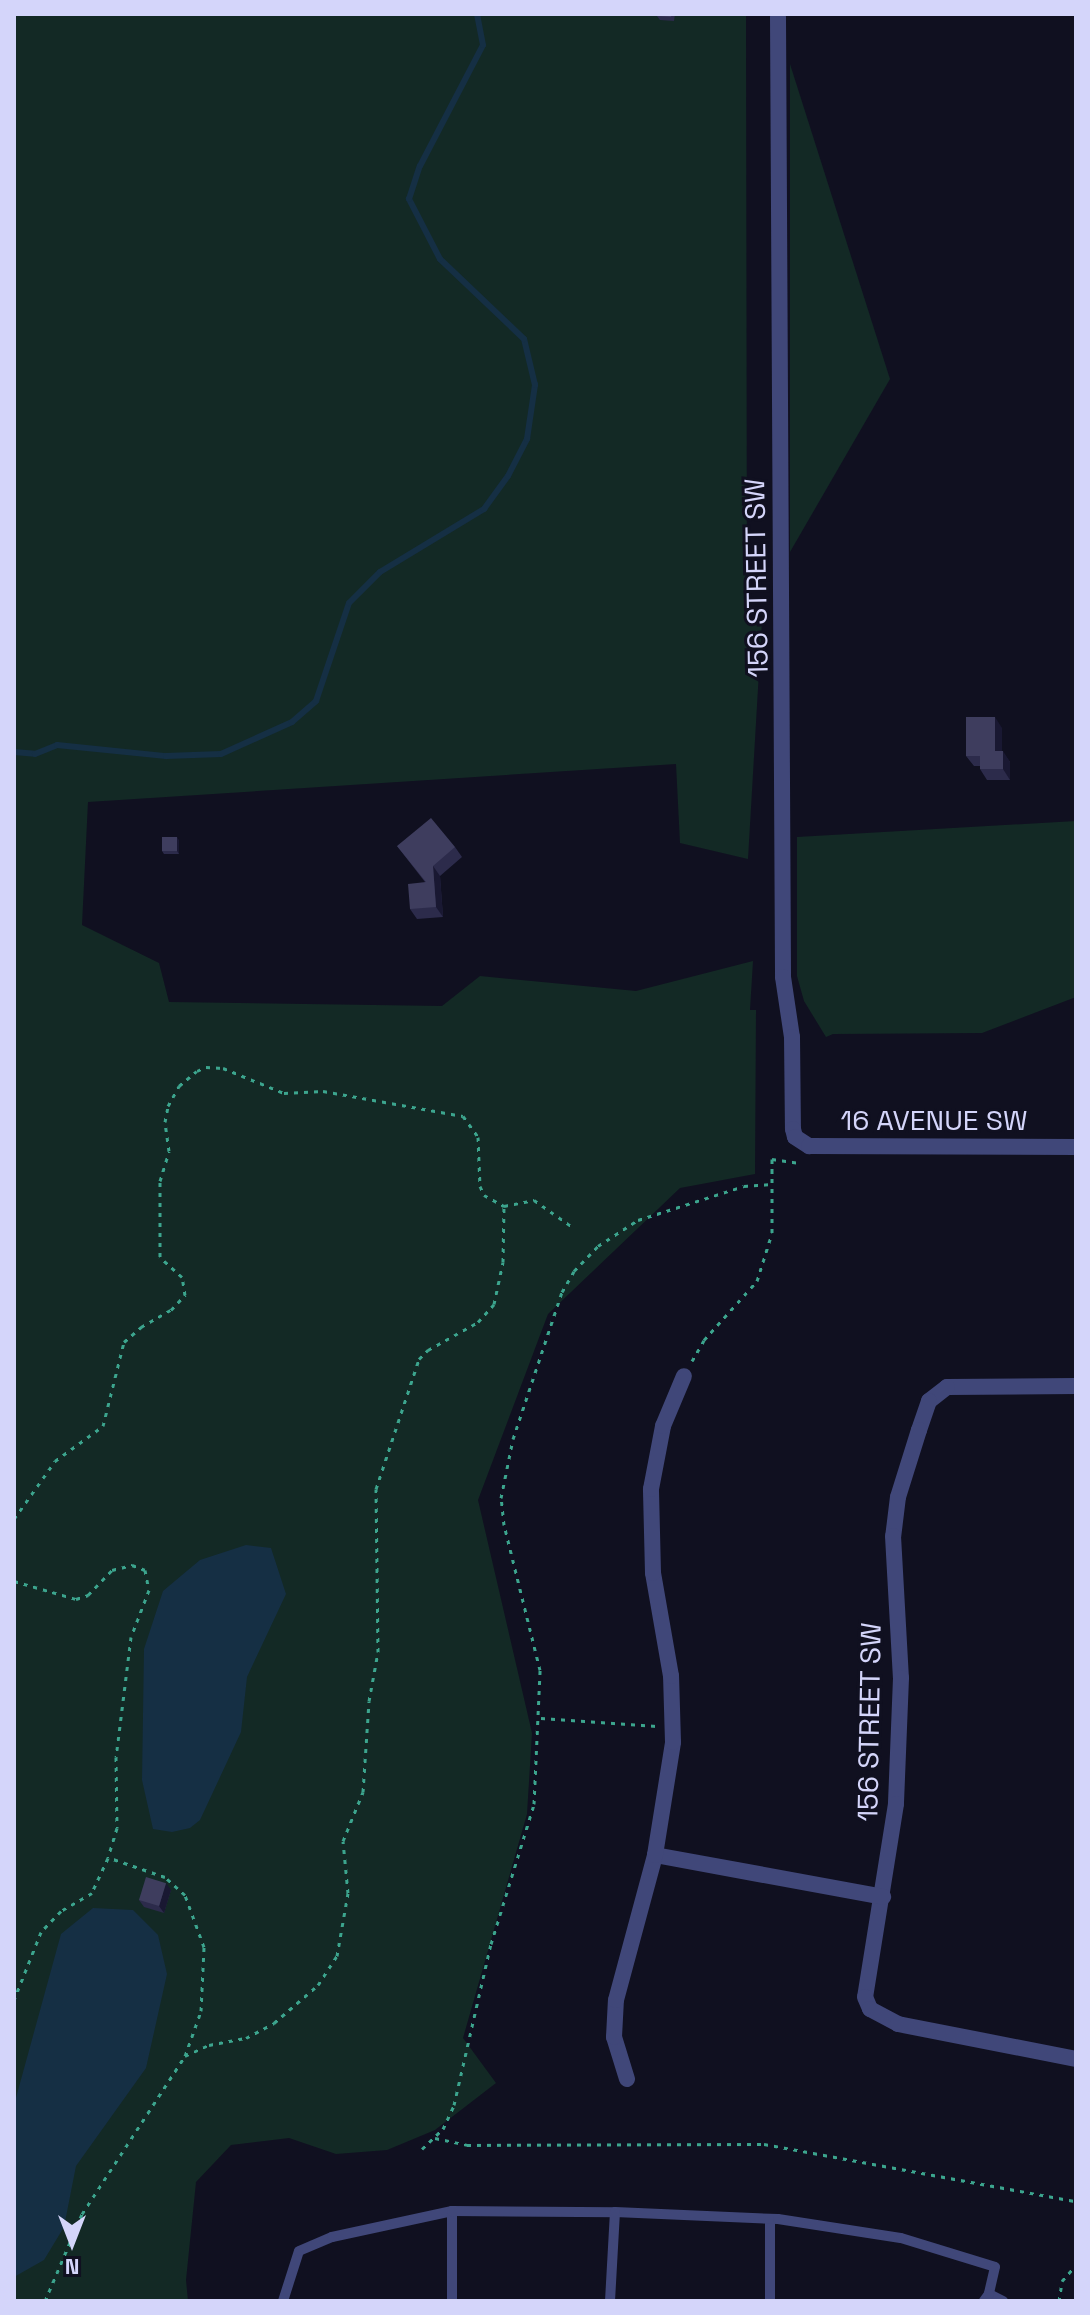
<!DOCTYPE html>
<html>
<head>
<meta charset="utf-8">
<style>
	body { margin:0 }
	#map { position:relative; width:1090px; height:2315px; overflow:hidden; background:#101020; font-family:"Space Grotesk",sans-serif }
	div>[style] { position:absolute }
	.green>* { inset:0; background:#132925 }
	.water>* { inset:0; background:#152f44 }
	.stream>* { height:6px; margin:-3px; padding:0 3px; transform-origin:3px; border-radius:3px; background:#152f44 }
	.path>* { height:3px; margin-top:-1.5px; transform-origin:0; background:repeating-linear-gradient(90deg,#3ca58e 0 4px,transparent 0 10px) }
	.lane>* { height:10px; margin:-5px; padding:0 5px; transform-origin:5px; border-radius:5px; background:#404779 }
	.street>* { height:16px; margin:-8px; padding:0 8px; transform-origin:8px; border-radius:8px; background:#404779 }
	.wall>* { inset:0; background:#2c2b4b }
	.shaded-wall>* { inset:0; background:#191832 }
	.building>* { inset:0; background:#3e3d5e; transform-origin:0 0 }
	span { translate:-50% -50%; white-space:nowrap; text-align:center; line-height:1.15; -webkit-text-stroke:6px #101020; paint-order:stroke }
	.street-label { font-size:28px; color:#d4d5fa }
	.frame { position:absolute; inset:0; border:16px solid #d4d5fa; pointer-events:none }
	.north { position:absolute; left:32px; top:2203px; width:80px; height:80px; -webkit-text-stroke:6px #101020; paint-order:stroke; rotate:180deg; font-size:22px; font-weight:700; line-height:32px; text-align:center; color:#d4d5fa }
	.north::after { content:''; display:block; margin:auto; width:28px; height:36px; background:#d4d5fa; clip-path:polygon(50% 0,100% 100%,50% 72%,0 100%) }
</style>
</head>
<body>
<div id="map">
	<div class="green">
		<div style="clip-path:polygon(23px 14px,746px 14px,747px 625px,762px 620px,748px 859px,680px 843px,676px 764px,88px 802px,82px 925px,159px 963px,169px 1002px,442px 1006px,480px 976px,636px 991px,753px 961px,750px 1010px,756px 1010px,755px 1174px,680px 1188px,548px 1314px,478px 1500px,532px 1733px,527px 1814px,463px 2038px,496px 2083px,435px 2130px,387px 2150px,336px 2154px,289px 2138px,231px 2145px,196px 2182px,186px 2280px,188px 2301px,14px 2301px,14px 16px)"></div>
		<div style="clip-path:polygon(790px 64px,890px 379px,790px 552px)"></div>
		<div style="clip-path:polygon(1076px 821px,1076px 997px,982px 1033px,833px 1034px,826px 1037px,804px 1001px,797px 976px,797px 837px)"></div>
	</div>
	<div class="water">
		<div style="clip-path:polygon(246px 1545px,271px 1548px,286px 1594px,247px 1677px,241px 1732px,200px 1820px,190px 1828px,172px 1832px,153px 1829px,142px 1780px,144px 1649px,163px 1591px,200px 1560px)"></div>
		<div style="clip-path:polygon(93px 1908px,133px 1910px,158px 1935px,167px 1974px,146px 2068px,76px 2166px,64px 2227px,44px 2260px,14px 2277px,14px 2105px,61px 1934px)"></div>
	</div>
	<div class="stream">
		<div style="left:14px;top:752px;width:21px;rotate:5deg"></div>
		<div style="left:35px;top:754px;width:24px;rotate:-22deg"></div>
		<div style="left:57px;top:745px;width:110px;rotate:5.8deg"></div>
		<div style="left:166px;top:756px;width:55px;rotate:-2.1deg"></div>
		<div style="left:221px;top:754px;width:78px;rotate:-24.3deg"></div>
		<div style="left:292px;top:722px;width:32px;rotate:-41deg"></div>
		<div style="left:316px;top:701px;width:103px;rotate:-71.4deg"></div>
		<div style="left:349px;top:603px;width:44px;rotate:-45deg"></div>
		<div style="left:380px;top:572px;width:122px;rotate:-31.2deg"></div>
		<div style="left:484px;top:509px;width:41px;rotate:-54deg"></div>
		<div style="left:508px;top:476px;width:42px;rotate:-62.8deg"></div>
		<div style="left:527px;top:439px;width:55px;rotate:-81.6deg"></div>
		<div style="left:535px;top:385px;width:47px;rotate:-103.4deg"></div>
		<div style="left:524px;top:339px;width:116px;rotate:-136.4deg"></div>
		<div style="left:440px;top:259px;width:68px;rotate:-117.3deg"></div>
		<div style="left:409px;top:199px;width:35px;rotate:-72deg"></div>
		<div style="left:420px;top:166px;width:136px;rotate:-62.5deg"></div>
		<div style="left:483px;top:45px;width:32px;rotate:-101deg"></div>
	</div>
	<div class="path">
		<div style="left:692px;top:1361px;width:24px;rotate:-60deg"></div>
		<div style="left:704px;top:1340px;width:79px;rotate:-48.1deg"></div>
		<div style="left:757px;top:1281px;width:50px;rotate:-72.6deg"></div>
		<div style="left:772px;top:1233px;width:74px;rotate:-90deg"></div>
		<div style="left:772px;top:1159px;width:28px;rotate:8deg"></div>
		<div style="left:14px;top:1519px;width:71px;rotate:-54.7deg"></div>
		<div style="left:55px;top:1461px;width:59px;rotate:-36.1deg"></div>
		<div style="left:103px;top:1426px;width:87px;rotate:-76deg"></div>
		<div style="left:124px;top:1342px;width:23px;rotate:-41deg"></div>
		<div style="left:141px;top:1327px;width:34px;rotate:-30deg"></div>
		<div style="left:171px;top:1310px;width:21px;rotate:-47deg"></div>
		<div style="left:185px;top:1295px;width:18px;rotate:-99deg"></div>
		<div style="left:182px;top:1277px;width:30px;rotate:-138deg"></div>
		<div style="left:160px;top:1257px;width:76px;rotate:-90deg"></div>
		<div style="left:160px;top:1181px;width:31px;rotate:-73deg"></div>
		<div style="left:169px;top:1151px;width:29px;rotate:-98deg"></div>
		<div style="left:165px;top:1122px;width:16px;rotate:-79deg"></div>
		<div style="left:168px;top:1106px;width:23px;rotate:-61deg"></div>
		<div style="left:179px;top:1086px;width:23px;rotate:-40deg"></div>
		<div style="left:197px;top:1071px;width:10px;rotate:-24deg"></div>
		<div style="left:206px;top:1067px;width:17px;rotate:3deg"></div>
		<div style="left:223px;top:1068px;width:66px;rotate:22.3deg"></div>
		<div style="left:284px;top:1093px;width:39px;rotate:-3deg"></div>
		<div style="left:323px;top:1091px;width:142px;rotate:10.1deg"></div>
		<div style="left:463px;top:1116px;width:26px;rotate:54deg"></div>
		<div style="left:478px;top:1137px;width:49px;rotate:87.7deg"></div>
		<div style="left:480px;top:1186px;width:10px;rotate:66deg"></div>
		<div style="left:484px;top:1195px;width:23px;rotate:29deg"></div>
		<div style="left:504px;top:1206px;width:31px;rotate:-11deg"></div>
		<div style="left:534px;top:1200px;width:45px;rotate:35.1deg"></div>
		<div style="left:14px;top:1581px;width:65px;rotate:16.2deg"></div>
		<div style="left:76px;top:1599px;width:13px;rotate:-18deg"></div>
		<div style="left:88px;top:1595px;width:35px;rotate:-46deg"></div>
		<div style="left:112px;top:1570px;width:21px;rotate:-14deg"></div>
		<div style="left:132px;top:1565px;width:14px;rotate:21deg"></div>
		<div style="left:145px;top:1570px;width:20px;rotate:79deg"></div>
		<div style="left:149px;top:1590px;width:50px;rotate:111deg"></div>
		<div style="left:131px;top:1637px;width:121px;rotate:97.1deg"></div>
		<div style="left:116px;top:1757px;width:71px;rotate:89.2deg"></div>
		<div style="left:117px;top:1828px;width:31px;rotate:107deg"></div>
		<div style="left:108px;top:1858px;width:38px;rotate:115deg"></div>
		<div style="left:92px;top:1893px;width:36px;rotate:150deg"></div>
		<div style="left:61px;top:1911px;width:29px;rotate:134deg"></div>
		<div style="left:41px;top:1932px;width:73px;rotate:111.7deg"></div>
		<div style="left:541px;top:1718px;width:116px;rotate:3.9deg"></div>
		<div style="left:185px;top:2056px;width:26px;rotate:-25deg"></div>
		<div style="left:209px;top:2045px;width:38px;rotate:-11deg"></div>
		<div style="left:246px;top:2038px;width:32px;rotate:-28deg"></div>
		<div style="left:274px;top:2023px;width:58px;rotate:-40.8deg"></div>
		<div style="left:318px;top:1985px;width:35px;rotate:-57deg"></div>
		<div style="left:337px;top:1956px;width:64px;rotate:-80.1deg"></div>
		<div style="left:348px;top:1893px;width:52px;rotate:-95.5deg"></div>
		<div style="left:343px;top:1841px;width:53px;rotate:-67.8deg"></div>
		<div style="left:363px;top:1792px;width:91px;rotate:-86.2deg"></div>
		<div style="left:369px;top:1701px;width:50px;rotate:-79.6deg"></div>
		<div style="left:378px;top:1652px;width:163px;rotate:-90.7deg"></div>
		<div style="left:376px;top:1489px;width:137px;rotate:-71.7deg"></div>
		<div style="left:419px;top:1359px;width:13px;rotate:-45deg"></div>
		<div style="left:428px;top:1350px;width:57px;rotate:-29.2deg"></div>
		<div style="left:478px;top:1322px;width:24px;rotate:-48deg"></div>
		<div style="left:494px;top:1304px;width:43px;rotate:-77.9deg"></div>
		<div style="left:503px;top:1262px;width:56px;rotate:-89deg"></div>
		<div style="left:435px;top:2138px;width:33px;rotate:12deg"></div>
		<div style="left:467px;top:2145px;width:297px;rotate:-0.2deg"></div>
		<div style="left:764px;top:2144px;width:317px;rotate:10.4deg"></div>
		<div style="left:422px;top:2149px;width:29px;rotate:-44deg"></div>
		<div style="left:443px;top:2129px;width:26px;rotate:-65deg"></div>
		<div style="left:454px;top:2105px;width:165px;rotate:-77.1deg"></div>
		<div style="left:491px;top:1944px;width:146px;rotate:-72.9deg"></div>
		<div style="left:534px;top:1804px;width:134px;rotate:-87.4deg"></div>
		<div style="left:540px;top:1670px;width:149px;rotate:-103.9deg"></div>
		<div style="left:504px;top:1525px;width:27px;rotate:-96deg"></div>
		<div style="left:501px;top:1498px;width:60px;rotate:-78.5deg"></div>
		<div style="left:513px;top:1439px;width:155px;rotate:-71.6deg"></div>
		<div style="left:562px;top:1292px;width:24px;rotate:-60deg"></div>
		<div style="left:574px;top:1271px;width:35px;rotate:-46deg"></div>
		<div style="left:598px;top:1246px;width:48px;rotate:-33deg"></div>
		<div style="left:638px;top:1220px;width:111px;rotate:-17.8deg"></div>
		<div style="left:744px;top:1186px;width:28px;rotate:-4deg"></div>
		<div style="left:45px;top:2301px;width:95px;rotate:-67deg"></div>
		<div style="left:82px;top:2214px;width:189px;rotate:-56.9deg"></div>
		<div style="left:185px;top:2056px;width:48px;rotate:-70.4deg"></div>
		<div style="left:201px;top:2011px;width:64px;rotate:-87.3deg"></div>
		<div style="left:204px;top:1947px;width:55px;rotate:-110.1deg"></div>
		<div style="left:185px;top:1895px;width:27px;rotate:-138deg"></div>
		<div style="left:165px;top:1877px;width:58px;rotate:-160.9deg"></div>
		<div style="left:1059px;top:2301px;width:20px;rotate:-81deg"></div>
		<div style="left:1062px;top:2281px;width:21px;rotate:-49deg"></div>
	</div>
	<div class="lane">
		<div style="left:452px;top:2211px;width:90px;rotate:90deg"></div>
		<div style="left:770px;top:2219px;width:82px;rotate:90deg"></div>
		<div style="left:989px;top:2294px;width:16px;rotate:27deg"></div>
		<div style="left:283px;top:2301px;width:52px;rotate:-72.3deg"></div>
		<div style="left:299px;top:2251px;width:36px;rotate:-23deg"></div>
		<div style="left:332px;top:2237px;width:123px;rotate:-12.2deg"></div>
		<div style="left:452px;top:2211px;width:163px;rotate:0.4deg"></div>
		<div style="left:615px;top:2212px;width:163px;rotate:2.5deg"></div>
		<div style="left:778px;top:2219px;width:124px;rotate:8.8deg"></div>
		<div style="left:901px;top:2238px;width:98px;rotate:17.1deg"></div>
		<div style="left:995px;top:2267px;width:28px;rotate:103deg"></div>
		<div style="left:989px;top:2294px;width:9px;rotate:126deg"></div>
		<div style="left:610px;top:2301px;width:89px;rotate:-86.8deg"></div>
	</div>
	<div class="street">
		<div style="left:778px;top:17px;width:960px;rotate:89.7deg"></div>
		<div style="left:783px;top:977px;width:61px;rotate:81.5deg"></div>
		<div style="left:792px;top:1037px;width:92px;rotate:89.4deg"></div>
		<div style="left:793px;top:1129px;width:8px;rotate:76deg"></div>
		<div style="left:795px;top:1137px;width:17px;rotate:33deg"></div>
		<div style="left:809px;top:1146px;width:267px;rotate:0.2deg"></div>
		<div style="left:1076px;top:1386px;width:129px;rotate:179.6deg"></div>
		<div style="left:947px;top:1387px;width:23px;rotate:142deg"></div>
		<div style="left:929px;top:1401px;width:31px;rotate:109deg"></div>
		<div style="left:919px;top:1430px;width:70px;rotate:107.4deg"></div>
		<div style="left:898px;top:1497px;width:39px;rotate:97deg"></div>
		<div style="left:893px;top:1536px;width:142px;rotate:86.8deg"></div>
		<div style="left:901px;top:1678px;width:126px;rotate:92.3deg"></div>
		<div style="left:896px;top:1804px;width:195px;rotate:99.1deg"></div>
		<div style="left:865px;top:1997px;width:13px;rotate:67deg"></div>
		<div style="left:870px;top:2009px;width:32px;rotate:28deg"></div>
		<div style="left:898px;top:2024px;width:181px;rotate:11.1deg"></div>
		<div style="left:655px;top:1855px;width:232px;rotate:10.4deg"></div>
		<div style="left:627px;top:2079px;width:44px;rotate:-107.2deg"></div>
		<div style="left:614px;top:2037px;width:37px;rotate:-87deg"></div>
		<div style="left:616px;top:2000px;width:150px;rotate:-74.9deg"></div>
		<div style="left:655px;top:1855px;width:114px;rotate:-80.9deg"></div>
		<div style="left:673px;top:1742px;width:66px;rotate:-91.7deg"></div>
		<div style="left:671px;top:1676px;width:105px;rotate:-99.9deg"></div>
		<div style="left:653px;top:1573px;width:84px;rotate:-91.4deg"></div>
		<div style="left:651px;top:1489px;width:64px;rotate:-79.2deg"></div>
		<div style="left:663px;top:1426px;width:54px;rotate:-67.2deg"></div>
	</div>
	<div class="wall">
		<div style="clip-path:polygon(675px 14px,674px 21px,660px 20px,657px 16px)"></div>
		<div style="clip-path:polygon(1002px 728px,1002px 751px,1010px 762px,1010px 780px,987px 780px,980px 769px,980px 766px,974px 766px,966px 756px)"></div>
		<div style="clip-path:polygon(179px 840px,179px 854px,164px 854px,162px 851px)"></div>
		<div style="clip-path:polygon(397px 846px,455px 847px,462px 857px,440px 876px,443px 917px,417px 919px,410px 909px,425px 882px)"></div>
		<div style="clip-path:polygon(171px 1890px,164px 1913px,144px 1907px,139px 1900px)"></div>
	</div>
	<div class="shaded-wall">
		<div style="clip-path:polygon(995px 717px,1002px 728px,1002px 762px,995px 751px)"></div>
		<div style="clip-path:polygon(1003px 751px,1010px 762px,1010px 780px,1003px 769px)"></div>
		<div style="clip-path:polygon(177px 837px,179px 840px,179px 854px,177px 851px)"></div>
		<div style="clip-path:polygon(433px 866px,440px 876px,443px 917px,436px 907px)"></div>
		<div style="clip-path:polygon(166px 1883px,171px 1890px,164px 1913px,159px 1906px)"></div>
	</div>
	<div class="building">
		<div style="clip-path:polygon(657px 14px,672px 14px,671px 17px,657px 16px)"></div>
		<div style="clip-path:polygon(966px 717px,995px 717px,995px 751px,1003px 751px,1003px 769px,980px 769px,980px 756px,966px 756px)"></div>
		<div style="clip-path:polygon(431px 818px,455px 847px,433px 866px,436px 907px,410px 909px,408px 884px,426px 882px,397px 846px)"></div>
		<div style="left:162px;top:837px;width:15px;height:14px"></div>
		<div style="left:146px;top:1877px;width:21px;height:24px;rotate:17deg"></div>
	</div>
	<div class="street-label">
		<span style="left:756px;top:578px;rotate:-91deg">156 STREET SW</span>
		<span style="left:934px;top:1120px">16 AVENUE SW</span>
		<span style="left:869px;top:1722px;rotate:-89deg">156 STREET SW</span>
	</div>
	<div class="frame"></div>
	<div class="north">N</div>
</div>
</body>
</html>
